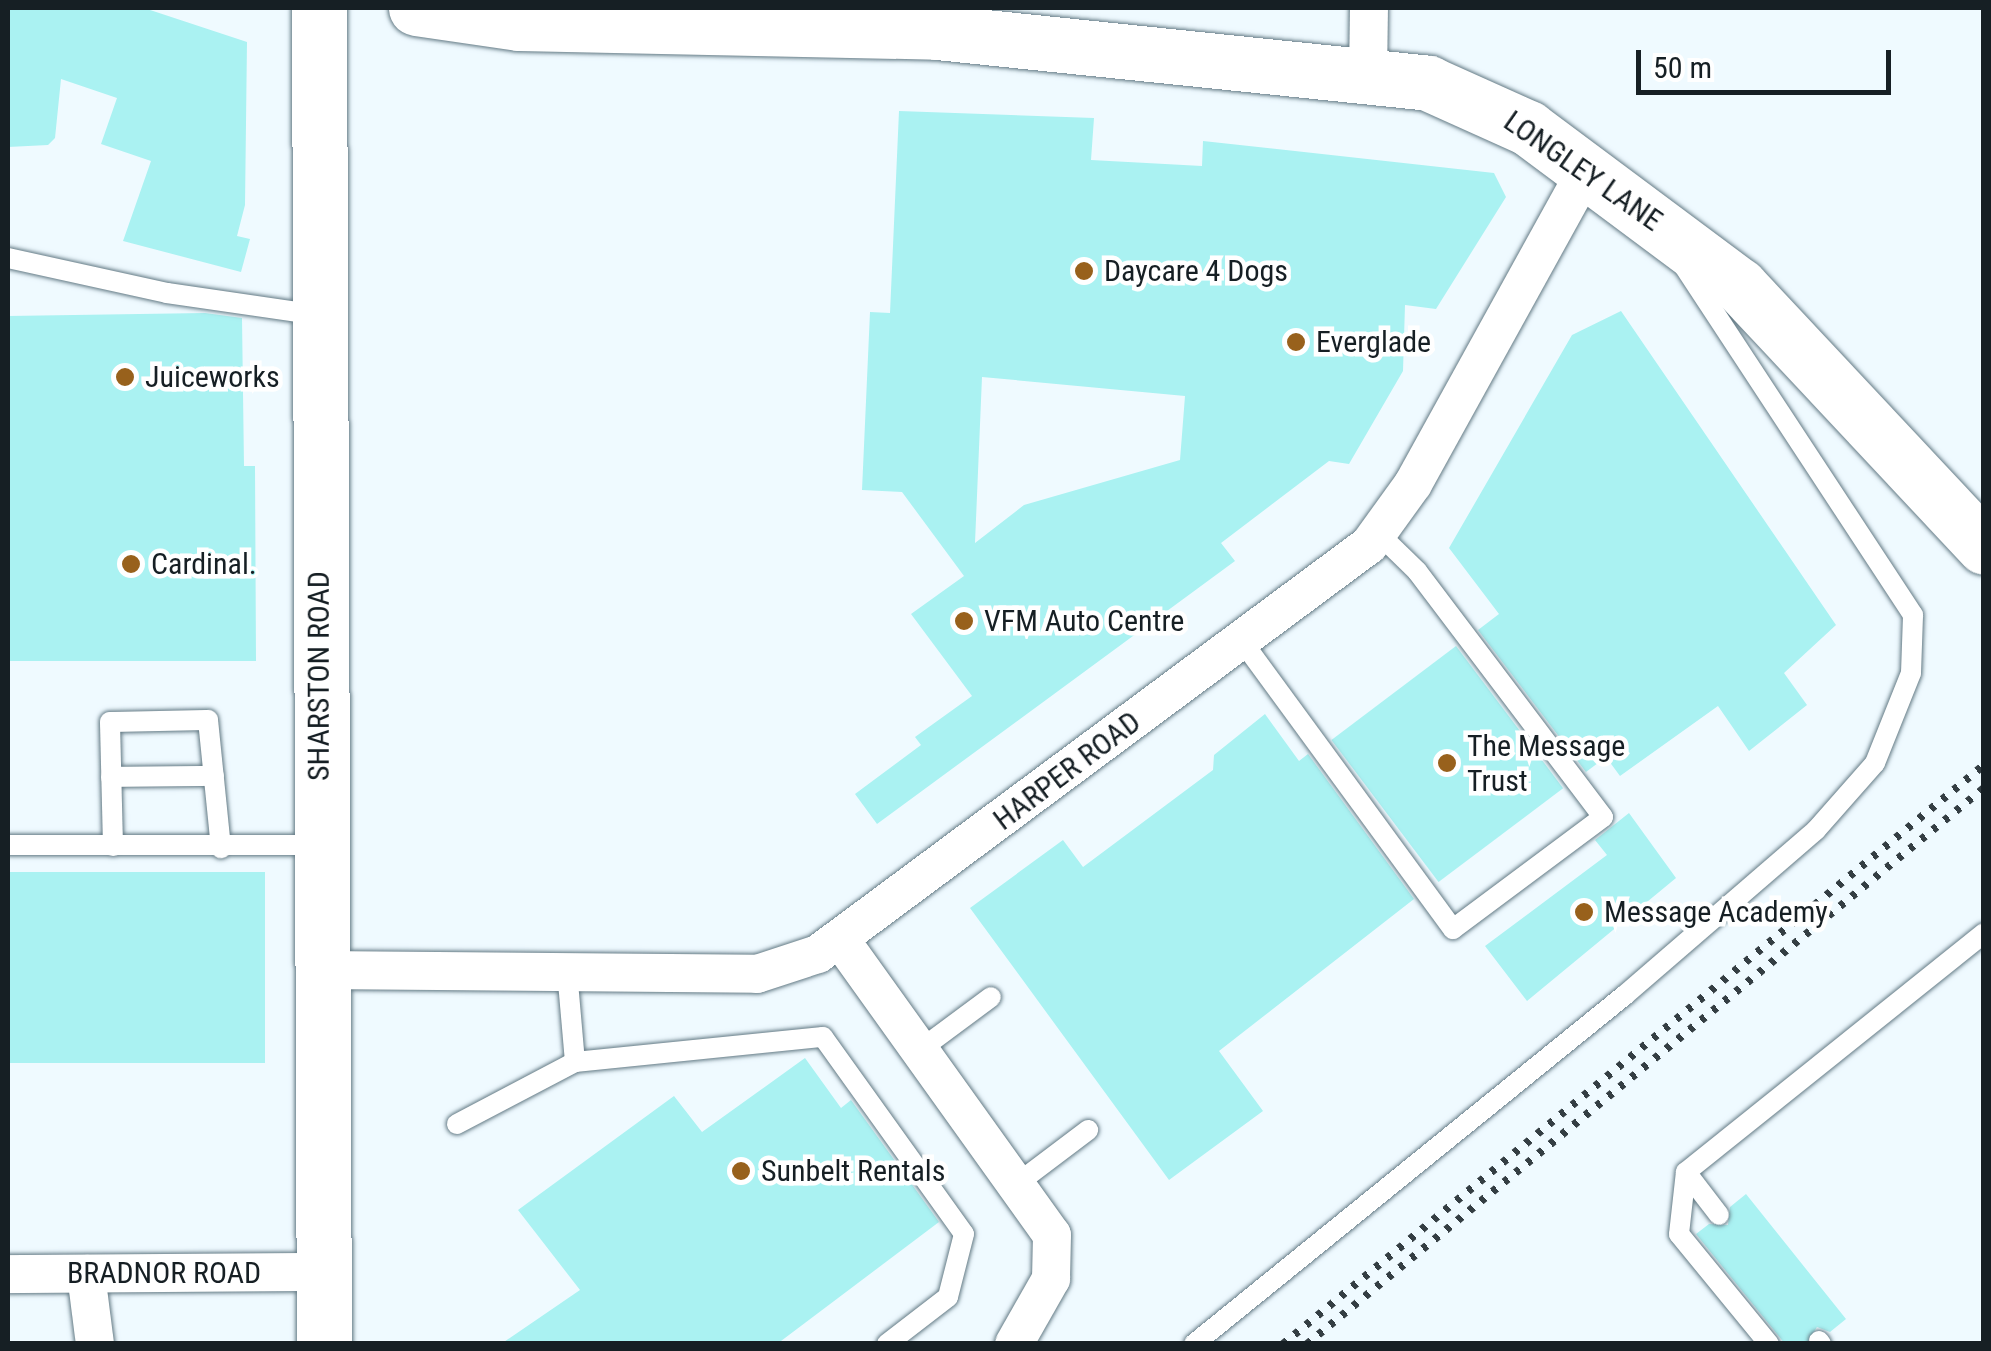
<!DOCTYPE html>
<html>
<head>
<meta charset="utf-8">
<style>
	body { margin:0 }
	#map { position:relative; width:1991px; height:1351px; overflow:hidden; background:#effaff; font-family:"Roboto Condensed",sans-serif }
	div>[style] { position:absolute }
	.building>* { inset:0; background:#aaf2f2; transform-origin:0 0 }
	.roads { filter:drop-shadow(0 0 2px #637a85) drop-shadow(0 0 2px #637a85) }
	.service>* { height:20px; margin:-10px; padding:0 10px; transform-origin:10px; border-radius:10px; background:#fff }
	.minor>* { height:38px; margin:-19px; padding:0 19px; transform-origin:19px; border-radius:19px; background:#fff }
	.secondary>* { height:55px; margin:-27.5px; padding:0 27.5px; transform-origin:27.5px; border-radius:27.5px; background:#fff }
	.rail>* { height:8px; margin-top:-4px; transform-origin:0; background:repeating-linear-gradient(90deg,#343e43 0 5px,transparent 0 15px) }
	.dots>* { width:28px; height:28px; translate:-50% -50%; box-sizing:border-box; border:5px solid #fff; border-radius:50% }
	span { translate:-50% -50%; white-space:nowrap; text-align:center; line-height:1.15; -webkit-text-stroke:9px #fff; paint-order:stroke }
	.street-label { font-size:30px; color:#161f24 }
	.poi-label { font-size:30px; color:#161f24 }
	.left { translate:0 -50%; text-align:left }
	.frame { position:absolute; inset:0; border:10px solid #161f24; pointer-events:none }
	.scale { position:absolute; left:1636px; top:50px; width:255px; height:45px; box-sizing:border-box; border:5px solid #161f24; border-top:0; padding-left:12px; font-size:30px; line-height:35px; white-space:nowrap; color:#161f24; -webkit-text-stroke:8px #fff; paint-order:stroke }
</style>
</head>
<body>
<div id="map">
	<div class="building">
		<div style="clip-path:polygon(8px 8px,144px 8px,247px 42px,245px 205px,237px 236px,250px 239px,241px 272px,123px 241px,151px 161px,101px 144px,117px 98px,61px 79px,55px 138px,48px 145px,8px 147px)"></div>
		<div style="clip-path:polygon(evenodd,899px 111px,1094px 118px,1091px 160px,1202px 166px,1203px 141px,1494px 173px,1506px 197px,1436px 309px,1405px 305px,1403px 371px,1349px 464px,1329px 461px,1221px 543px,1235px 561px,877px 824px,855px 794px,921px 745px,915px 737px,972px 696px,911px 614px,964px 576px,902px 492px,862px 490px,870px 312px,890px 313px,899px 111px,982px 377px,1185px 396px,1180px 460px,1024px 505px,975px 543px,982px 377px)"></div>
		<div style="clip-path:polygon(1621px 311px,1836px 625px,1784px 673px,1807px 705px,1749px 751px,1718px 706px,1620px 776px,1606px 757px,1586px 772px,1478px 630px,1499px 614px,1449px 548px,1572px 335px)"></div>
		<div style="clip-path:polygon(205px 313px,242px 318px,244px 466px,255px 466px,256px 661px,8px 661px,8px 316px)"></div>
		<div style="left:1456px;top:646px;width:178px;height:156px;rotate:53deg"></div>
		<div style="clip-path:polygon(1265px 714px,1299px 761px,1308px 754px,1414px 899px,1219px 1051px,1263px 1111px,1169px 1180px,970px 908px,1063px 840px,1083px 867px,1213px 770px,1214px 755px)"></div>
		<div style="clip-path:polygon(1629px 813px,1676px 878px,1527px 1001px,1485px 946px,1607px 855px,1595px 840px)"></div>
		<div style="left:8px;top:872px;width:257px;height:191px"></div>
		<div style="clip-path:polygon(805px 1058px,841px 1108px,851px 1100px,939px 1222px,777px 1344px,501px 1344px,580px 1290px,518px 1210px,674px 1096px,702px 1132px)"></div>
		<div style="clip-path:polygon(1746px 1194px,1846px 1319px,1830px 1332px,1817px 1327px,1806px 1344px,1785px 1344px,1696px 1234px,1709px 1224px,1728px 1225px,1730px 1207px)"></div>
	</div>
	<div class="roads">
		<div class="service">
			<div style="left:8px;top:258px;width:163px;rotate:12.4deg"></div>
			<div style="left:167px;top:293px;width:152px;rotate:8.3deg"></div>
			<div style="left:1242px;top:641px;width:357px;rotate:53.8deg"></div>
			<div style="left:1453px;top:929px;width:187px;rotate:-36.7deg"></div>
			<div style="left:1603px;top:817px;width:308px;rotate:-127.1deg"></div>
			<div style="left:1417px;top:571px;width:54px;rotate:-135.7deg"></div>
			<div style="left:111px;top:777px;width:103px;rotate:-0.6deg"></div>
			<div style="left:8px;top:845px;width:311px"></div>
			<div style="left:113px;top:846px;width:124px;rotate:-91.4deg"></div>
			<div style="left:110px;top:722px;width:98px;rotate:-1.2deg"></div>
			<div style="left:208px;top:720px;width:129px;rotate:84.2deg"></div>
			<div style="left:921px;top:1049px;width:87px;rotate:-36.6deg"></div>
			<div style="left:575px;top:1062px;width:249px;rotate:-5.8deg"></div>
			<div style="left:823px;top:1037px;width:242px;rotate:54.4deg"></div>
			<div style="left:964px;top:1234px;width:65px;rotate:104.3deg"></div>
			<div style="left:948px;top:1297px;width:77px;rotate:142.4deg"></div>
			<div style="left:457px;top:1124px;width:133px;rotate:-27.7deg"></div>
			<div style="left:575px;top:1062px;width:91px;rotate:-95deg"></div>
			<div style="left:1686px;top:1172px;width:54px;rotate:52.5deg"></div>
			<div style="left:1018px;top:1183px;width:88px;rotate:-37.1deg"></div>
			<div style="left:1819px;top:1341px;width:4px;rotate:56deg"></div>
			<div style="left:1194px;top:1344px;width:555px;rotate:-39deg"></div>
			<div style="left:1625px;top:995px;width:252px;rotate:-40.8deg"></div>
			<div style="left:1816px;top:830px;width:89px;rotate:-48.6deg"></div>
			<div style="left:1875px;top:763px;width:97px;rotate:-68.2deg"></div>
			<div style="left:1911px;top:673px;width:58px;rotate:-88deg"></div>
			<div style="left:1913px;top:615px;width:417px;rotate:-123.3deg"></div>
			<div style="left:1769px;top:1344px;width:142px;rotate:-129.3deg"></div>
			<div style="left:1679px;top:1234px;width:62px;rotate:-83.6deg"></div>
			<div style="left:1686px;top:1172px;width:382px;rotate:-38.7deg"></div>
		</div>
		<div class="minor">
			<div style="left:1368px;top:78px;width:70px;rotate:-89.2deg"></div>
			<div style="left:840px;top:939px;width:364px;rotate:54.4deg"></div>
			<div style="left:1052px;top:1235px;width:44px;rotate:91.3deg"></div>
			<div style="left:1051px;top:1279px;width:75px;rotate:119.6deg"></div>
			<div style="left:320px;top:970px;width:437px;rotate:0.5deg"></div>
			<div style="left:757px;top:974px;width:64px;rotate:-18.2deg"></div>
			<div style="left:818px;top:954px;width:686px;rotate:-36.59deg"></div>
			<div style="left:1369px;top:545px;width:75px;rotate:-54.2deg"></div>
			<div style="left:1413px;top:484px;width:359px;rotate:-61.1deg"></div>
			<div style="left:8px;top:1274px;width:312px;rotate:-0.4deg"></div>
			<div style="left:86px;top:1274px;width:71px;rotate:82.7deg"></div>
		</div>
		<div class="secondary">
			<div style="left:319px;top:8px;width:1336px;rotate:89.79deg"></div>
			<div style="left:416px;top:8px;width:104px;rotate:8.3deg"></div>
			<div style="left:519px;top:23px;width:418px;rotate:1.2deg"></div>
			<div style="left:937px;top:32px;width:494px;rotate:5.9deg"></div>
			<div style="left:1428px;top:83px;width:110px;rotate:24.2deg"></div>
			<div style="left:1528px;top:128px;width:264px;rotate:36.7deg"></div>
			<div style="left:1740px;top:286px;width:357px;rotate:46.9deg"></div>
		</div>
	</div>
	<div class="rail">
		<div style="left:1283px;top:1344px;width:909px;rotate:-39.56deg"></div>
		<div style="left:1307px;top:1344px;width:876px;rotate:-39.4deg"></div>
	</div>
	<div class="dots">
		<div style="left:1084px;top:271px;background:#98611c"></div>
		<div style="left:1296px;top:342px;background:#98611c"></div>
		<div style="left:125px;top:377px;background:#98611c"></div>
		<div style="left:131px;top:564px;background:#98611c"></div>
		<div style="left:964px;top:621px;background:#98611c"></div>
		<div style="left:1447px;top:763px;background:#98611c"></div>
		<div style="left:1584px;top:912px;background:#98611c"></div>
		<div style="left:741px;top:1171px;background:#98611c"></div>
	</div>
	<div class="street-label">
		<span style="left:1583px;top:171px;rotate:35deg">LONGLEY LANE</span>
		<span style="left:319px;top:676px;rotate:-90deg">SHARSTON ROAD</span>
		<span style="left:1067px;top:771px;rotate:-37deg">HARPER ROAD</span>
		<span style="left:164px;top:1273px">BRADNOR ROAD</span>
	</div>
	<div class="poi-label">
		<span class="left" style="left:1104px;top:271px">Daycare 4 Dogs</span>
		<span class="left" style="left:1316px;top:342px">Everglade</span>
		<span class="left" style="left:145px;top:377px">Juiceworks</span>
		<span class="left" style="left:151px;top:564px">Cardinal.</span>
		<span class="left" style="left:984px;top:621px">VFM Auto Centre</span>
		<span class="left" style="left:1467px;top:763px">The Message<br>Trust</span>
		<span class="left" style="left:1604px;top:912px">Message Academy</span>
		<span class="left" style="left:761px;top:1171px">Sunbelt Rentals</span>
	</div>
	<div class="frame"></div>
	<div class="scale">50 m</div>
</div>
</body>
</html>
